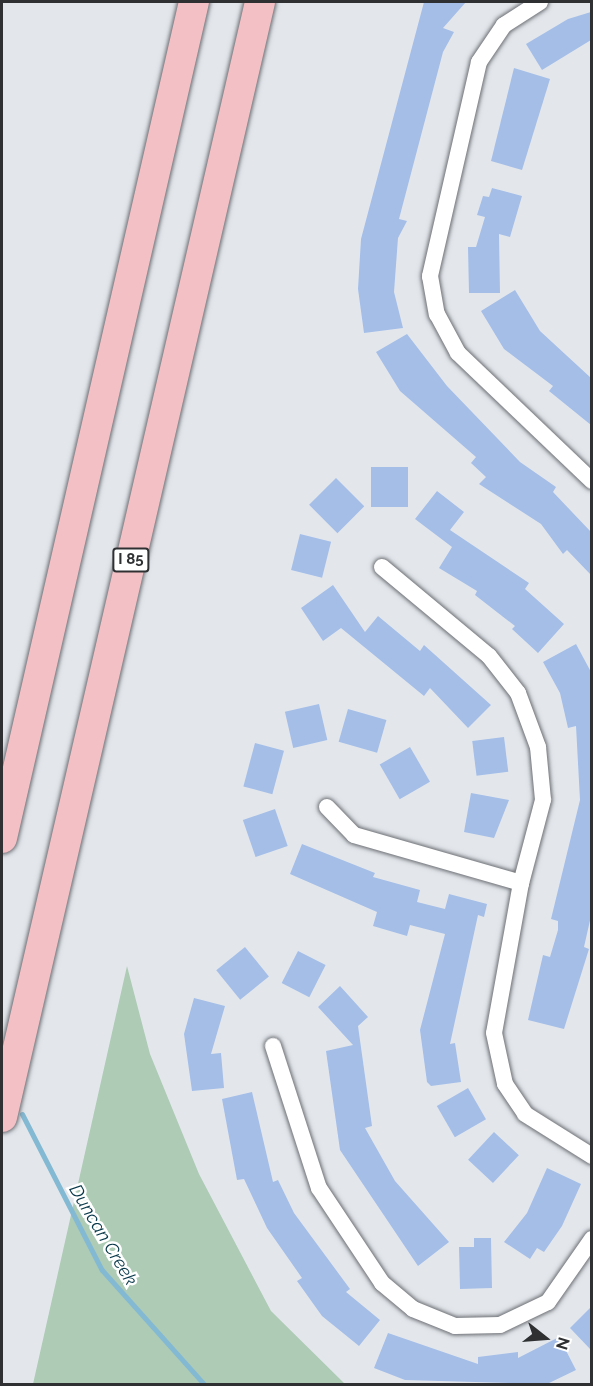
<!DOCTYPE html>
<html>
<head>
<meta charset="utf-8">
<style>
	body { margin:0 }
	#map { position:relative; width:593px; height:1386px; overflow:hidden; background:#e3e7ec; font-family:Raleway,sans-serif }
	div>[style] { position:absolute }
	.green>* { inset:0; background:#adcbb5 }
	.stream>* { height:5px; margin:-2.5px; padding:0 2.5px; transform-origin:2.5px; border-radius:2.5px; background:#84b9d3 }
	.building>* { inset:0; background:#a4bee8; transform-origin:0 0 }
	.roads { filter:drop-shadow(0 0 2px #6c6f74) drop-shadow(0 0 2px #6c6f74) }
	.street>* { height:16px; margin:-8px; padding:0 8px; transform-origin:8px; border-radius:8px; background:#fff }
	.highway>* { height:30px; margin:-15px; padding:0 15px; transform-origin:15px; border-radius:15px; background:#f3c0c5 }
	span { translate:-50% -50%; white-space:nowrap; text-align:center; line-height:1.15; -webkit-text-stroke:5px #fff; paint-order:stroke }
	.shield-label span { padding:2px 4px; background:#fff; border:2px solid; border-radius:4px; -webkit-text-stroke-width:0 }
	.shield-label { font-size:15px; color:#2e3032; font-weight:700 }
	.water-label { font-size:18px; color:#073749; font-style:italic }
	.frame { position:absolute; inset:0; border:3px solid #2e3032; pointer-events:none }
	.north { position:absolute; left:515px; top:1308px; width:60px; height:60px; -webkit-text-stroke:4px #fff; paint-order:stroke; rotate:107deg; font-size:16px; font-weight:700; line-height:24px; text-align:center; color:#2e3032 }
	.north::after { content:''; display:block; margin:auto; width:21px; height:27px; background:#2e3032; clip-path:polygon(50% 0,100% 100%,50% 72%,0 100%) }
</style>
</head>
<body>
<div id="map">
	<div class="green">
		<div style="clip-path:polygon(127px 966px,150px 1054px,199px 1174px,271px 1311px,345px 1384px,33px 1384px)"></div>
	</div>
	<div class="stream">
		<div style="left:22px;top:1114px;width:175px;rotate:62.9deg"></div>
		<div style="left:102px;top:1270px;width:153px;rotate:48.2deg"></div>
	</div>
	<div class="building">
		<div style="clip-path:polygon(424px 2px,466px 2px,443px 28px,454px 32px,443px 52px,399px 219px,407px 221px,398px 238px,394px 292px,403px 328px,364px 333px,358px 289px,361px 239px)"></div>
		<div style="clip-path:polygon(591px 12px,591px 40px,542px 70px,526px 44px,568px 19px)"></div>
		<div style="clip-path:polygon(514px 68px,550px 79px,522px 170px,491px 161px)"></div>
		<div style="clip-path:polygon(492px 188px,522px 196px,510px 237px,499px 234px,500px 293px,469px 293px,468px 247px,476px 247px,485px 217px,477px 215px,483px 196px,489px 197px)"></div>
		<div style="clip-path:polygon(515px 290px,540px 331px,591px 378px,591px 425px,549px 391px,553px 386px,504px 349px,481px 311px)"></div>
		<div style="clip-path:polygon(407px 334px,447px 386px,520px 462px,556px 487px,553px 492px,591px 532px,591px 575px,567px 550px,563px 554px,541px 524px,479px 484px,486px 477px,471px 463px,476px 457px,400px 391px,376px 352px)"></div>
		<div style="left:408px;top:467px;width:40px;height:37px;rotate:90deg"></div>
		<div style="left:336px;top:478px;width:40px;height:38px;rotate:45deg"></div>
		<div style="clip-path:polygon(437px 491px,464px 512px,450px 530px,529px 583px,525px 589px,564px 624px,538px 653px,512px 629px,515px 626px,475px 595px,477px 591px,439px 568px,452px 547px,415px 519px)"></div>
		<div style="left:300px;top:534px;width:32px;height:37px;rotate:14deg"></div>
		<div style="clip-path:polygon(333px 585px,365px 632px,378px 616px,420px 651px,424px 645px,491px 705px,468px 728px,430px 688px,424px 696px,341px 628px,323px 641px,301px 608px)"></div>
		<div style="clip-path:polygon(576px 644px,591px 672px,591px 916px,584px 947px,589px 949px,564px 1029px,528px 1020px,543px 955px,550px 957px,558px 930px,558px 921px,551px 919px,580px 800px,576px 726px,568px 728px,560px 693px,543px 662px)"></div>
		<div style="left:319px;top:704px;width:37px;height:35px;rotate:77deg"></div>
		<div style="left:348px;top:709px;width:40px;height:34px;rotate:16deg"></div>
		<div style="left:504px;top:737px;width:35px;height:32px;rotate:83deg"></div>
		<div style="left:255px;top:743px;width:30px;height:45px;rotate:15deg"></div>
		<div style="left:410px;top:747px;width:40px;height:35px;rotate:60deg"></div>
		<div style="clip-path:polygon(471px 793px,509px 800px,494px 838px,464px 832px)"></div>
		<div style="left:275px;top:809px;width:39px;height:34px;rotate:71deg"></div>
		<div style="clip-path:polygon(302px 844px,375px 873px,373px 877px,420px 890px,417px 902px,445px 909px,449px 894px,487px 904px,484px 917px,478px 915px,450px 1044px,455px 1043px,461px 1082px,431px 1086px,427px 1082px,420px 1030px,445px 934px,410px 925px,407px 936px,373px 926px,377px 912px,290px 874px)"></div>
		<div style="left:245px;top:947px;width:38px;height:37px;rotate:51deg"></div>
		<div style="left:298px;top:951px;width:31px;height:36px;rotate:27deg"></div>
		<div style="clip-path:polygon(340px 986px,368px 1017px,358px 1026px,372px 1126px,365px 1128px,395px 1181px,449px 1242px,418px 1266px,340px 1150px,326px 1051px,353px 1045px,318px 1007px)"></div>
		<div style="clip-path:polygon(194px 998px,225px 1006px,211px 1054px,221px 1053px,224px 1088px,192px 1091px,184px 1034px)"></div>
		<div style="left:468px;top:1088px;width:36px;height:36px;rotate:60deg"></div>
		<div style="clip-path:polygon(252px 1092px,273px 1182px,278px 1180px,294px 1213px,350px 1289px,346px 1292px,380px 1320px,359px 1346px,322px 1316px,297px 1281px,302px 1278px,267px 1228px,244px 1179px,237px 1180px,222px 1099px)"></div>
		<div style="left:494px;top:1132px;width:34px;height:38px;rotate:43deg"></div>
		<div style="clip-path:polygon(547px 1168px,581px 1184px,562px 1226px,544px 1252px,537px 1248px,530px 1259px,504px 1242px,527px 1213px)"></div>
		<div style="clip-path:polygon(474px 1238px,491px 1238px,492px 1288px,460px 1289px,459px 1247px,474px 1247px)"></div>
		<div style="clip-path:polygon(591px 1307px,591px 1350px,570px 1328px)"></div>
		<div style="clip-path:polygon(388px 1333px,478px 1364px,478px 1357px,518px 1352px,518px 1358px,559px 1337px,576px 1370px,547px 1384px,405px 1380px,374px 1368px)"></div>
	</div>
	<div class="roads">
		<div class="street">
			<div style="left:540px;top:2px;width:43px;rotate:147.4deg"></div>
			<div style="left:504px;top:25px;width:45px;rotate:124deg"></div>
			<div style="left:479px;top:62px;width:220px;rotate:102.9deg"></div>
			<div style="left:430px;top:276px;width:39px;rotate:80deg"></div>
			<div style="left:437px;top:314px;width:44px;rotate:61.7deg"></div>
			<div style="left:458px;top:353px;width:185px;rotate:43.7deg"></div>
			<div style="left:382px;top:567px;width:139px;rotate:39.8deg"></div>
			<div style="left:489px;top:656px;width:47px;rotate:51.9deg"></div>
			<div style="left:518px;top:693px;width:58px;rotate:69.7deg"></div>
			<div style="left:538px;top:747px;width:53px;rotate:84.6deg"></div>
			<div style="left:543px;top:800px;width:86px;rotate:104.8deg"></div>
			<div style="left:327px;top:807px;width:39px;rotate:46deg"></div>
			<div style="left:354px;top:835px;width:174px;rotate:16deg"></div>
			<div style="left:521px;top:883px;width:152px;rotate:100.2deg"></div>
			<div style="left:494px;top:1033px;width:52px;rotate:77.8deg"></div>
			<div style="left:505px;top:1084px;width:36px;rotate:56deg"></div>
			<div style="left:525px;top:1114px;width:79px;rotate:32.1deg"></div>
			<div style="left:273px;top:1046px;width:149px;rotate:72.1deg"></div>
			<div style="left:319px;top:1188px;width:114px;rotate:56.4deg"></div>
			<div style="left:382px;top:1283px;width:40px;rotate:40deg"></div>
			<div style="left:413px;top:1309px;width:45px;rotate:22deg"></div>
			<div style="left:455px;top:1326px;width:45px;rotate:-1.3deg"></div>
			<div style="left:500px;top:1325px;width:53px;rotate:-25.6deg"></div>
			<div style="left:548px;top:1302px;width:77px;rotate:-55.1deg"></div>
		</div>
		<div class="highway">
			<div style="left:2px;top:838px;width:858px;rotate:-77.07deg"></div>
			<div style="left:2px;top:1117px;width:1144px;rotate:-76.97deg"></div>
		</div>
	</div>
	<div class="shield-label">
		<span style="left:131px;top:560px">I 85</span>
	</div>
	<div class="water-label">
		<span style="left:103px;top:1235px;rotate:59deg">Duncan Creek</span>
	</div>
	<div class="frame"></div>
	<div class="north">N</div>
</div>
</body>
</html>
